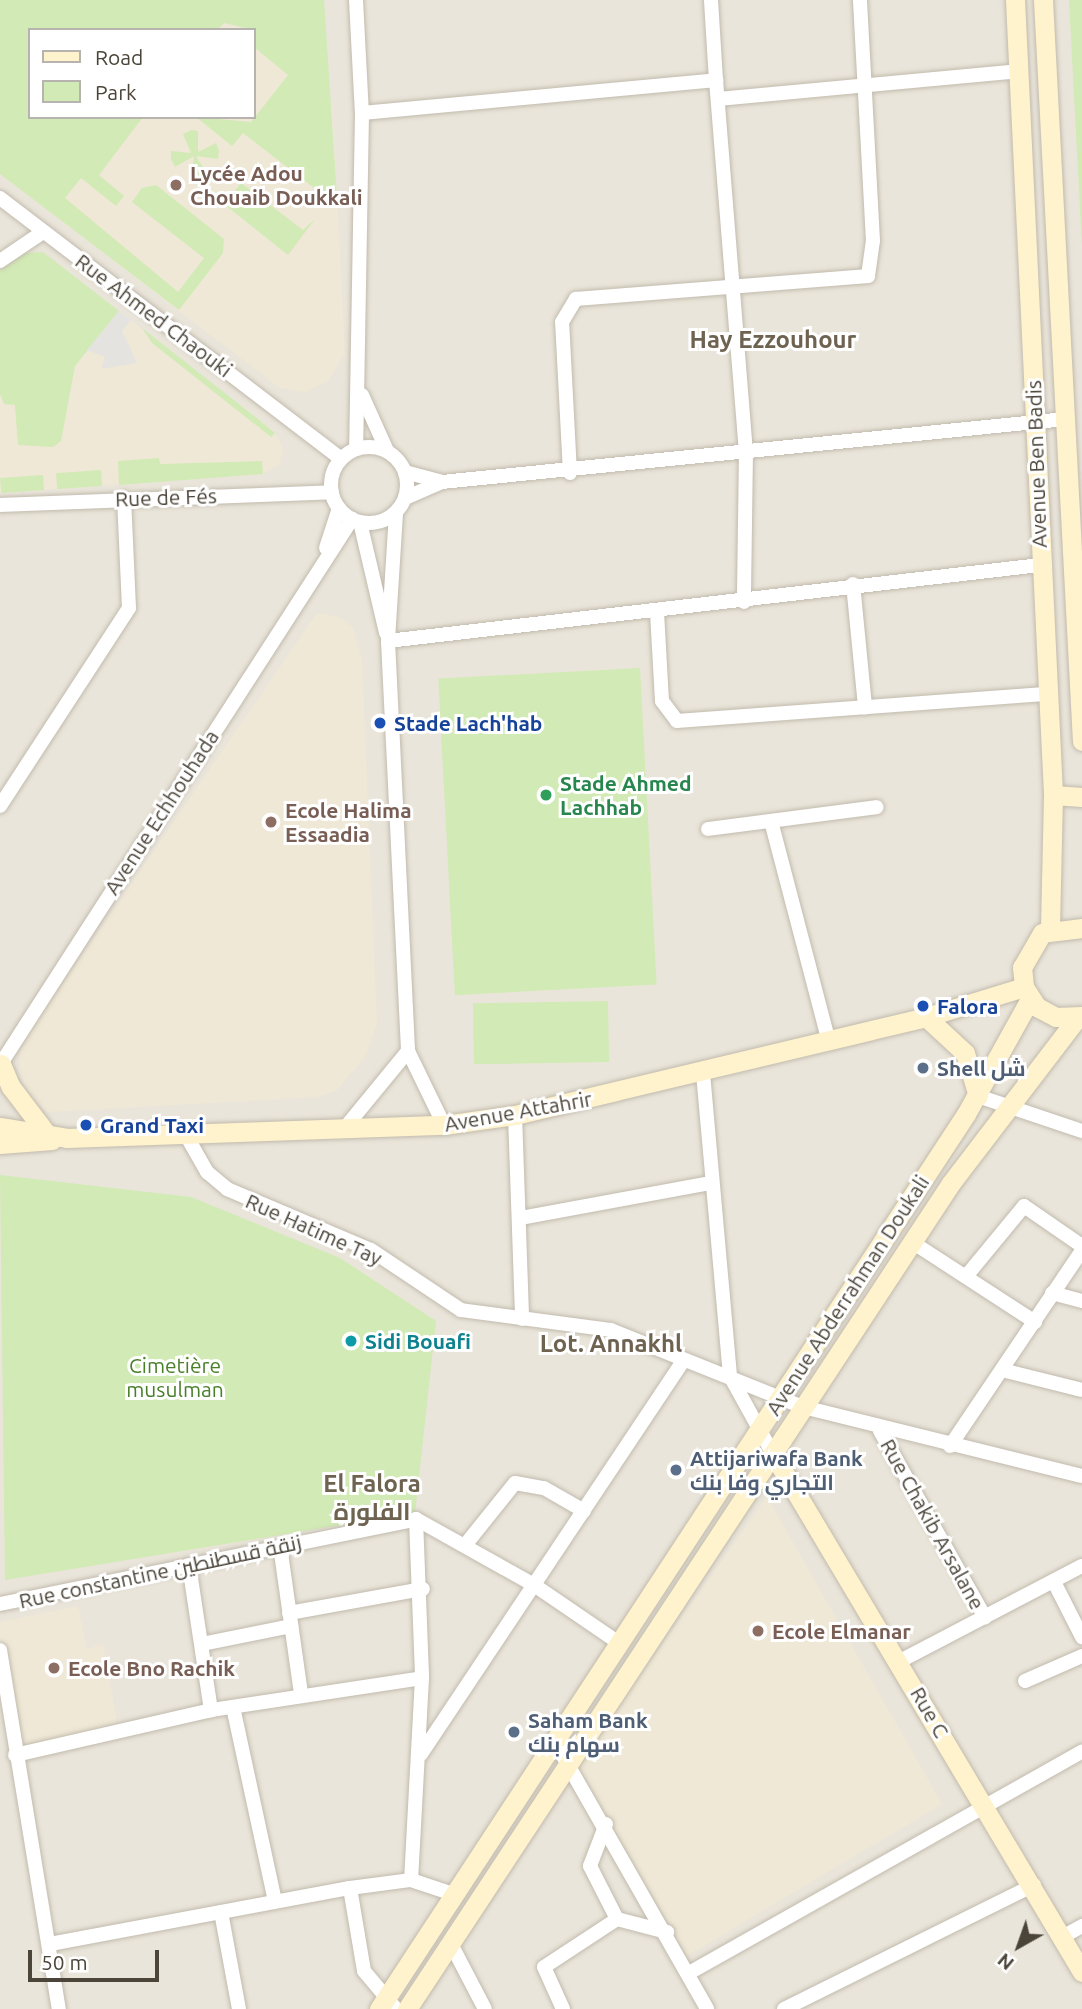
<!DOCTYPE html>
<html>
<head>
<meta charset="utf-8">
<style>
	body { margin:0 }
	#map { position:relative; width:1082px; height:2009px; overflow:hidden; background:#f6f3ec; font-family:Ubuntu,Cairo,sans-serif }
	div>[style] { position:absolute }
	.residential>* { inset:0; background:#eae5da }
	.education>* { inset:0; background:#efe8d6 }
	.green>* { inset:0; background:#d2eab5; transform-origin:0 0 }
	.parking>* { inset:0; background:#e5e3e0 }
	.roads { filter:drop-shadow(0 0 2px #c2bbae) drop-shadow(0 0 2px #c2bbae) }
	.street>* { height:14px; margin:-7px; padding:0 7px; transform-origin:7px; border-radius:7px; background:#fff }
	.street>.ring { margin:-7px; padding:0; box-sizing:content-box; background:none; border:14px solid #fff; border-radius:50% }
	.secondary>* { height:19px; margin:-9.5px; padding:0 9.5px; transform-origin:9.5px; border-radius:9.5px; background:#fff3cd }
	.dots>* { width:19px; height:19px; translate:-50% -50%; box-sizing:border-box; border:4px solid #fff; border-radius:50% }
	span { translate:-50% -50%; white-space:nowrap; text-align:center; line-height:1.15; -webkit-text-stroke:6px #fff; paint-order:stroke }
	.education-label { font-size:21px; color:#785e54; font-weight:700 }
	.left { translate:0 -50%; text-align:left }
	.street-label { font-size:21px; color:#4b4439 }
	.transit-label { font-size:21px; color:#164399; font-weight:700 }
	.leisure-label { font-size:21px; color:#27864d; font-weight:700 }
	.service-label { font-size:21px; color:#4e5e75; font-weight:700 }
	.culture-label { font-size:21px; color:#0d838f; font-weight:700 }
	.park-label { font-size:21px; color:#4a7f2a }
	.quarter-label { font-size:24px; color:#6e6250; font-weight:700 }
	.legend { position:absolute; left:28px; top:28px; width:228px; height:91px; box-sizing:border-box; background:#fff; border:2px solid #b7b4b0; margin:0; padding:9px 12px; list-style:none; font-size:21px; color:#4b4439 }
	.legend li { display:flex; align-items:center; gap:14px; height:35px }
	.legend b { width:35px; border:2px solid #b7b4b0 }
	.north { position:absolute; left:984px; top:1911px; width:70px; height:70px; -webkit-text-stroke:5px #fff; paint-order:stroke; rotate:220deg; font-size:19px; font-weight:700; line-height:28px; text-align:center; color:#4b4439 }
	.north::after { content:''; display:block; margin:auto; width:24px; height:32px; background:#4b4439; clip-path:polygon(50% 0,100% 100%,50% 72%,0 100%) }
	.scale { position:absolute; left:28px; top:1950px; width:131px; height:32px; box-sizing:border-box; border:4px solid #4b4439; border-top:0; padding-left:9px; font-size:21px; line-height:24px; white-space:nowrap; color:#4b4439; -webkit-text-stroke:5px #fff; paint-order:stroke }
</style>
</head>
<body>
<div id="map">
	<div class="residential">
		<div style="clip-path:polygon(evenodd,0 0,1082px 0,1082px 2009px,0 2009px,0 0,30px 30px,254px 30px,254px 117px,30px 117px,30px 30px)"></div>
	</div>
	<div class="education">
		<div style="clip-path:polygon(0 0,207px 0,244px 30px,30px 30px,30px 117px,254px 117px,254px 38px,332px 103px,345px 353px,328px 381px,305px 392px,280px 388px,0 174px)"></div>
		<div style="clip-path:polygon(119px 311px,274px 431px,283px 448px,280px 464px,263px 474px,0 493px,0 385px,30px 423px)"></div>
		<div style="clip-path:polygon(317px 613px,339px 617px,353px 628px,362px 660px,377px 1024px,365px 1057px,336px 1091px,317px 1097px,47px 1112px,29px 1097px,19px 1072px,21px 1045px)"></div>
		<div style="clip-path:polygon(767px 1497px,942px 1804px,687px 1956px,577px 1765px)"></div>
		<div style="clip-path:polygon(78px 1606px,87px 1650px,103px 1643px,117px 1723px,27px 1748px,13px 1740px,0 1685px,0 1622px)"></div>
	</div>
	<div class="green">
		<div style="clip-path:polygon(0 0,324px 0,337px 197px,327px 198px,243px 133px,232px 146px,196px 117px,251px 122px,288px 75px,254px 47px,254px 30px,224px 23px,218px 30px,30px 30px,30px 117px,143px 117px,99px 175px,124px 196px,116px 206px,81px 178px,65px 198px,178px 292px,204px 258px,132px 202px,142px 188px,156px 185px,224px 239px,223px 253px,179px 310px,0 174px)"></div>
		<div style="clip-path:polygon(1069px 0,1082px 0,1082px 247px)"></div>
		<div style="clip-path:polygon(191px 130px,198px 131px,198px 152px,216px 143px,219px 151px,218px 159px,196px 156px,207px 174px,200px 178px,191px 178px,194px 156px,175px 167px,171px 159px,171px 151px,191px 153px,183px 134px)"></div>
		<div style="clip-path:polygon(241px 183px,303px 230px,315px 219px,288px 255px,224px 204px)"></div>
		<div style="clip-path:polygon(43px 252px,119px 311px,75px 366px,61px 441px,53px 447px,18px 445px,15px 405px,4px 404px,0 394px,0 270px,24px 253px)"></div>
		<div style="clip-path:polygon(142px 328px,258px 419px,275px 433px,271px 437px,152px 343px)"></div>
		<div style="clip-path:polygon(159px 458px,160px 464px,262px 461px,263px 474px,119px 485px,118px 461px)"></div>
		<div style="left:101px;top:470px;width:16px;height:45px;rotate:86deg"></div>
		<div style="left:43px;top:475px;width:15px;height:43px;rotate:86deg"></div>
		<div style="left:640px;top:668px;width:317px;height:202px;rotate:87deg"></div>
		<div style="left:608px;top:1001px;width:61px;height:135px;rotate:89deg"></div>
		<div style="clip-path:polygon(0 1175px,191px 1197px,340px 1258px,436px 1321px,415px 1513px,5px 1580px)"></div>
	</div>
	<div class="parking">
		<div style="clip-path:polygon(119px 311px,131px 320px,122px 331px,137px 363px,101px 369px,105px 357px,87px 350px)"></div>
	</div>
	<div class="roads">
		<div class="street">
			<div style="left:356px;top:0;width:113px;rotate:87deg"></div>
			<div style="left:362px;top:113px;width:336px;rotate:91deg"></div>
			<div style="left:716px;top:80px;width:372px;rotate:85.4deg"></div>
			<div style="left:746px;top:451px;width:151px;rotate:90.8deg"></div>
			<div style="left:718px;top:99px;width:301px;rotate:-5.3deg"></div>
			<div style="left:362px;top:113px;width:356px;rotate:-5.3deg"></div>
			<div style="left:716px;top:80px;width:80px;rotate:-93.6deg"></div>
			<div style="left:0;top:198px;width:429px;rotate:37.4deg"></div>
			<div style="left:0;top:261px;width:52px;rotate:-34deg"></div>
			<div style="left:362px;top:395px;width:61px;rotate:65.9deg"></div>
			<div class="ring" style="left:331px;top:447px;width:62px;height:62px"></div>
			<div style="left:405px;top:472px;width:38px;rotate:15deg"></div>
			<div style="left:570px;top:473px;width:151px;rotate:-93deg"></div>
			<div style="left:562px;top:322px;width:27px;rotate:-59deg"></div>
			<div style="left:576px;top:299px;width:293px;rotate:-4.5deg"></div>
			<div style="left:868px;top:276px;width:35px;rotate:-82deg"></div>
			<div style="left:873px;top:241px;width:241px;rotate:-93.1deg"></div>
			<div style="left:405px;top:498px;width:40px;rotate:-23.4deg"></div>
			<div style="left:442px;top:482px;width:626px;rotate:-5.77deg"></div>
			<div style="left:0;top:505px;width:332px;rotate:-2.2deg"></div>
			<div style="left:396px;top:513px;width:128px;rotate:93.6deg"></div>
			<div style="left:388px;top:641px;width:410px;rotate:87.2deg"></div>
			<div style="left:408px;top:1051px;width:82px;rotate:64.1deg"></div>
			<div style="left:360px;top:522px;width:114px;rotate:76.8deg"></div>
			<div style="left:326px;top:548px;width:42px;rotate:-72deg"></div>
			<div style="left:853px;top:584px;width:124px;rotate:84.4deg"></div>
			<div style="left:657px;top:612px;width:89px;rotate:86.8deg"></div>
			<div style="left:662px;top:701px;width:25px;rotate:53deg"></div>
			<div style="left:677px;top:721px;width:372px;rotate:-4.2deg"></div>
			<div style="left:388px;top:641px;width:656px;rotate:-6.65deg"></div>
			<div style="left:0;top:806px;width:236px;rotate:-56.9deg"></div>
			<div style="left:129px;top:608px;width:110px;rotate:-92.6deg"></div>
			<div style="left:771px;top:821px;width:225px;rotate:75.3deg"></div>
			<div style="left:708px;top:829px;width:170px;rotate:-7.4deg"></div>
			<div style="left:0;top:1065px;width:650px;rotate:-57.19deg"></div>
			<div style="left:703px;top:1073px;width:304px;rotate:84.9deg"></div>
			<div style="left:730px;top:1376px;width:89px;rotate:61.1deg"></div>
			<div style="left:978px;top:1096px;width:110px;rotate:18.6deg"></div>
			<div style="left:515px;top:1115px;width:204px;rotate:88deg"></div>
			<div style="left:344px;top:1129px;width:101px;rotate:-50.6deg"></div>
			<div style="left:186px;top:1135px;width:43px;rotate:60.4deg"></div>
			<div style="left:207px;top:1172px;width:26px;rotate:40deg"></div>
			<div style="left:227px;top:1189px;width:156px;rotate:23deg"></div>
			<div style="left:371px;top:1250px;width:108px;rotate:33.7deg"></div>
			<div style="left:461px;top:1310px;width:151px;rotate:7.6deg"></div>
			<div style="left:611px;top:1330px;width:207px;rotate:21.9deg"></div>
			<div style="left:803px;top:1407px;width:287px;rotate:13.9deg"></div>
			<div style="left:520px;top:1218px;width:194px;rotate:-10.4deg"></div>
			<div style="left:912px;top:1242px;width:147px;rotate:33deg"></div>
			<div style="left:968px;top:1274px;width:88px;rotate:-50.5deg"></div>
			<div style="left:1024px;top:1206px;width:70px;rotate:34.6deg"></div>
			<div style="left:1052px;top:1293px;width:31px;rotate:15deg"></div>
			<div style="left:1002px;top:1370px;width:82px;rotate:14deg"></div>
			<div style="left:880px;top:1431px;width:214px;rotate:60.6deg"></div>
			<div style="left:950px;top:1446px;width:236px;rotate:-56deg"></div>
			<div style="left:416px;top:1519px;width:159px;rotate:87.8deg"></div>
			<div style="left:422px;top:1678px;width:202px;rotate:93.1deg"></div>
			<div style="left:411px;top:1880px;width:47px;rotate:18.4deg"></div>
			<div style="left:466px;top:1544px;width:78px;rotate:-51.2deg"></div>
			<div style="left:515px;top:1483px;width:29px;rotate:10deg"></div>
			<div style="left:544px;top:1488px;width:46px;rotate:29.9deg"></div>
			<div style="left:280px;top:1546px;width:148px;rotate:81.9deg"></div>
			<div style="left:189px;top:1565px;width:147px;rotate:81.4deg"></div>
			<div style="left:1054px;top:1582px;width:62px;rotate:63deg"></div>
			<div style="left:0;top:1604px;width:425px;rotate:-11.5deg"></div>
			<div style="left:416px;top:1519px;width:135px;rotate:29.2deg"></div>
			<div style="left:534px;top:1585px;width:103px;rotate:34.3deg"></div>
			<div style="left:289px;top:1613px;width:136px;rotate:-10.2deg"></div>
			<div style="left:202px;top:1644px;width:91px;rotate:-11.4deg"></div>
			<div style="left:0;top:1650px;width:364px;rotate:80.7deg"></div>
			<div style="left:900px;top:1661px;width:205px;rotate:-27.6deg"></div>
			<div style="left:1025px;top:1681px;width:62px;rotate:-23.7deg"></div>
			<div style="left:233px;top:1707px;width:199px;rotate:77.8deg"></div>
			<div style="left:555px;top:1742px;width:307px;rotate:60.3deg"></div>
			<div style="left:421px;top:1754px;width:472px;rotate:-56.3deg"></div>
			<div style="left:15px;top:1755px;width:201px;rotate:-12.9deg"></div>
			<div style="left:211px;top:1710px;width:213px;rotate:-8.6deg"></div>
			<div style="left:606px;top:1824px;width:45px;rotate:110.9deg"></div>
			<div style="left:590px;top:1866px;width:59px;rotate:63deg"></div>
			<div style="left:617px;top:1919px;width:52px;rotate:14.6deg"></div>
			<div style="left:350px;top:1888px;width:62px;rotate:-7.5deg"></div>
			<div style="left:221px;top:1912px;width:99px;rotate:79.5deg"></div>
			<div style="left:1064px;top:1936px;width:21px;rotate:-29deg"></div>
			<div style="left:50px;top:1944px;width:305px;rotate:-10.6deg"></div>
			<div style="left:350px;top:1888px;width:84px;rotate:80.4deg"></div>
			<div style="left:364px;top:1971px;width:50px;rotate:49.9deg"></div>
			<div style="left:451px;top:1944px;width:73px;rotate:62.4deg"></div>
			<div style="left:689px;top:1973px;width:451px;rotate:-29.4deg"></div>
			<div style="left:563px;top:2009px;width:46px;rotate:-114.3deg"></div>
			<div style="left:544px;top:1967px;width:87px;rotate:-33.3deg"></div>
			<div style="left:784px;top:2009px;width:279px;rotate:-26.4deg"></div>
		</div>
		<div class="secondary">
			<div style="left:1015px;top:0;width:796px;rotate:87.26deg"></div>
			<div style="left:1053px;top:795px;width:134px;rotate:91.3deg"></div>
			<div style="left:1043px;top:0;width:742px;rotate:86.99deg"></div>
			<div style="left:1053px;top:795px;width:29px;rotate:4deg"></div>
			<div style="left:1082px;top:928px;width:40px;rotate:172.9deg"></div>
			<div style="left:1042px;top:933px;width:39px;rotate:120deg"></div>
			<div style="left:1022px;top:967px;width:20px;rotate:84deg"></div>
			<div style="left:1024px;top:987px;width:24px;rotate:57deg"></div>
			<div style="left:1037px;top:1007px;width:21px;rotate:28deg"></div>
			<div style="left:1056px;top:1017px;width:26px;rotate:-2deg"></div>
			<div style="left:926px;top:1017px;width:53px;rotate:42.7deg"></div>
			<div style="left:965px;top:1053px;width:45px;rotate:73.2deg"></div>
			<div style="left:1px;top:1064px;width:25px;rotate:67deg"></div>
			<div style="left:11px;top:1087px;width:58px;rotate:52.7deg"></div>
			<div style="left:0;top:1127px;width:68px;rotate:9.3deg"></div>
			<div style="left:67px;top:1138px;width:377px;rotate:-2deg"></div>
			<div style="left:444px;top:1125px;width:72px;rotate:-8deg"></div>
			<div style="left:515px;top:1115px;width:423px;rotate:-13.4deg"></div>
			<div style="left:926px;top:1017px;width:102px;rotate:-17deg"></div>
			<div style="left:0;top:1144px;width:52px;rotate:-4.4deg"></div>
			<div style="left:773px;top:1454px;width:603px;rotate:59.18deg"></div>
			<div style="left:379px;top:2009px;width:1070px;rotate:-56.74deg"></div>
			<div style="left:966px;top:1114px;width:132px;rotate:-60.9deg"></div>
			<div style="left:407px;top:2009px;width:989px;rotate:-56.63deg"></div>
			<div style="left:951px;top:1183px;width:208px;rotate:-52.6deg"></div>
		</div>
	</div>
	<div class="dots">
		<div style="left:176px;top:185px;background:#8d6e63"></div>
		<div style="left:380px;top:723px;background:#1a4fb4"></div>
		<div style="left:546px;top:795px;background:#2e9e5b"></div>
		<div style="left:271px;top:822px;background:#8d6e63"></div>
		<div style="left:923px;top:1006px;background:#1a4fb4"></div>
		<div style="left:923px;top:1068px;background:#5c6f8a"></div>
		<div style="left:86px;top:1125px;background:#1a4fb4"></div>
		<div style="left:351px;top:1341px;background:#0f9aa8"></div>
		<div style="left:676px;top:1470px;background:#5c6f8a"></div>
		<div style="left:758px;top:1631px;background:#8d6e63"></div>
		<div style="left:54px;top:1668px;background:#8d6e63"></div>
		<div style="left:514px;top:1732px;background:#5c6f8a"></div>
	</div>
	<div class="education-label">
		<span class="left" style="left:190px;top:185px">Lycée Adou<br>Chouaib Doukkali</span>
		<span class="left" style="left:285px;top:822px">Ecole Halima<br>Essaadia</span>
		<span class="left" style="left:772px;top:1631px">Ecole Elmanar</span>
		<span class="left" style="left:68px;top:1668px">Ecole Bno Rachik</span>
	</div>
	<div class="street-label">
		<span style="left:154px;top:315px;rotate:37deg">Rue Ahmed Chaouki</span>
		<span style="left:1036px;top:464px;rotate:-92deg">Avenue Ben Badis</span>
		<span style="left:166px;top:497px;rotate:-2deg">Rue de Fés</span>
		<span style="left:161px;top:812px;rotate:-57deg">Avenue Echhouhada</span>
		<span style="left:518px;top:1111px;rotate:-10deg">Avenue Attahrir</span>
		<span style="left:314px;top:1229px;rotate:24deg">Rue Hatime Tay</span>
		<span style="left:847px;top:1295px;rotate:-57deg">Avenue Abderrahman Doukali</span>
		<span style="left:933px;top:1524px;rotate:61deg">Rue Chakib Arsalane</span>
		<span style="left:160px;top:1571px;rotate:-12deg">Rue constantine زنقة قسطنطين</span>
		<span style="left:930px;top:1712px;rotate:60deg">Rue C</span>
	</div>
	<div class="transit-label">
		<span class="left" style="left:394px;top:723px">Stade Lach'hab</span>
		<span class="left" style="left:937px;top:1006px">Falora</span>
		<span class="left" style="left:100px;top:1125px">Grand Taxi</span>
	</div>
	<div class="leisure-label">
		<span class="left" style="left:560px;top:795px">Stade Ahmed<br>Lachhab</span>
	</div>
	<div class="service-label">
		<span class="left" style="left:937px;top:1068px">Shell شل</span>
		<span class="left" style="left:690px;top:1470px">Attijariwafa Bank<br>التجاري وفا بنك</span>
		<span class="left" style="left:528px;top:1732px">Saham Bank<br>سهام بنك</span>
	</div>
	<div class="culture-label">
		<span class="left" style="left:365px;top:1341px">Sidi Bouafi</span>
	</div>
	<div class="park-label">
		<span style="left:175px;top:1377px">Cimetière<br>musulman</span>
	</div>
	<div class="quarter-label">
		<span style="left:773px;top:340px">Hay Ezzouhour</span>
		<span style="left:611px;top:1344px">Lot. Annakhl</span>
		<span style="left:372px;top:1498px">El Falora<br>الفلورة</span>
	</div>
	<ul class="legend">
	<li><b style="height:9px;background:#fff3cd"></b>Road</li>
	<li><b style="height:19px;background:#d2eab5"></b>Park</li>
	</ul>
	<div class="north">N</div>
	<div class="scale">50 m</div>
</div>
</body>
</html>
